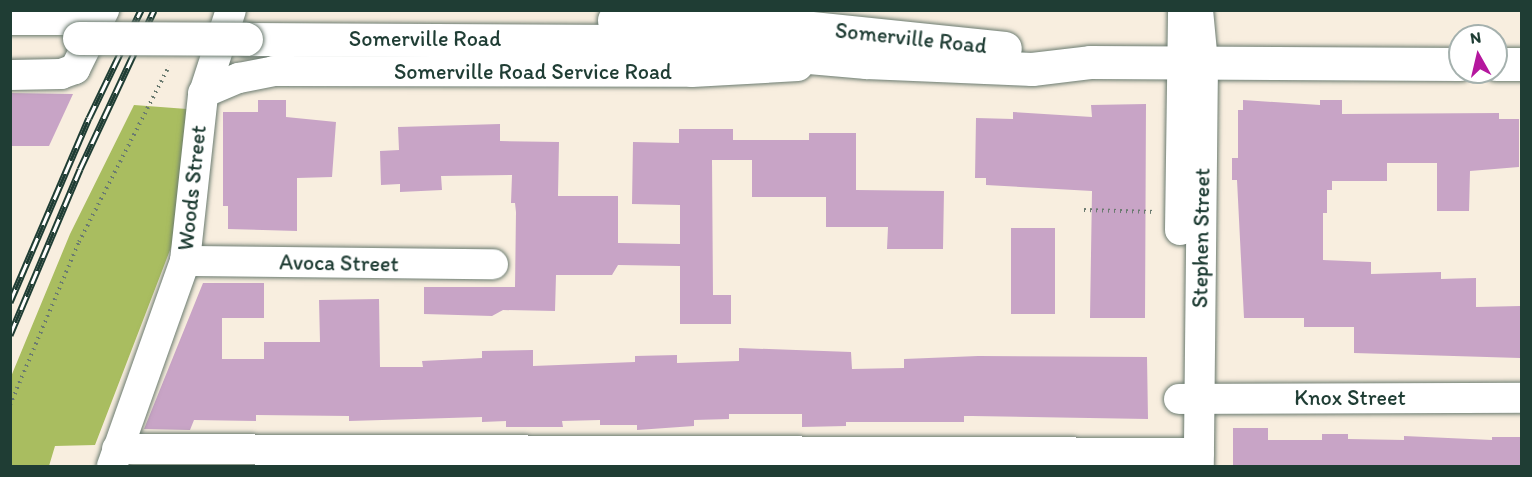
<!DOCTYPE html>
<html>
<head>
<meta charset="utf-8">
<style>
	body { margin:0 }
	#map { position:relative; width:1532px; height:477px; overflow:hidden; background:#f8eedf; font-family:Itim,sans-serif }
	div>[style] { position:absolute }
	.green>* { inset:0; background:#a9bd60 }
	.building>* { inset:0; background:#c8a4c6; transform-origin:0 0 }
	.path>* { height:4px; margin-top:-2px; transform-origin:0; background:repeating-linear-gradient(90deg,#6b7b70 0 1.5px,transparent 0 6px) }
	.roads { filter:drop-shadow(0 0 2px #6b7b70) drop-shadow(0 0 2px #6b7b70) }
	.minor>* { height:30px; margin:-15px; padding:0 15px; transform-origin:15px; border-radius:15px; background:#fff }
	.major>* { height:33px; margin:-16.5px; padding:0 16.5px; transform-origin:16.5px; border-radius:16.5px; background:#fff }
	.rail>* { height:7px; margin-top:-3.5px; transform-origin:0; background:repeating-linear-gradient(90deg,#fff 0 14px,#1f3d34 0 28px); box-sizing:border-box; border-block:2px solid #1f3d34 }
	.bridges { filter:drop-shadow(0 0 2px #6b7b70) drop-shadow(0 0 2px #6b7b70) }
	.major-bridge>* { height:33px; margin:-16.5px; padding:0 16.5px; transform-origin:16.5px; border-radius:16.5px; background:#fff }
	span { translate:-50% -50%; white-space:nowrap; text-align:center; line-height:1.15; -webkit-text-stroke:5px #fff; paint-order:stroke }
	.street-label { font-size:22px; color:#1f3d34 }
	.frame { position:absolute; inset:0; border:12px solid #1f3d34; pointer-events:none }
	.north { position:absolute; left:1448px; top:24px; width:60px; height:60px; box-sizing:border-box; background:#fff; border:2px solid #a5b1ae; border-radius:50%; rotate:352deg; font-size:16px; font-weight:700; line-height:24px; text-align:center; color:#1f3d34 }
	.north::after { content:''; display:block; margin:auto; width:21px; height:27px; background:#b5179e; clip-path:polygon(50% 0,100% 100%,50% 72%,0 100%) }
</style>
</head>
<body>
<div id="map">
	<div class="green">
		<div style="clip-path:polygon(134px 105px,187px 109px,177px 232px,95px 445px,55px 446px,49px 466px,11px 466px,10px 379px,70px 234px)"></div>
	</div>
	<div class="building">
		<div style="clip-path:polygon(10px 93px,73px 94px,49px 146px,10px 146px)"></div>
		<div style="clip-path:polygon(258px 100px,286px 100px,286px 117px,336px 122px,332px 177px,297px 178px,297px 231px,228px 229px,228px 206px,223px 206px,223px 112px,258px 112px)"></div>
		<div style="clip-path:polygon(1243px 100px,1320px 105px,1320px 100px,1342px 100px,1342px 114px,1499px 113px,1499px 119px,1519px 119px,1519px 167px,1470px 171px,1469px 211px,1437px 211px,1437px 163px,1387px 163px,1387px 181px,1332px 181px,1332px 190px,1327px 190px,1327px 213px,1323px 213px,1323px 260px,1371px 262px,1371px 274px,1441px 272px,1441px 279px,1476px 278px,1476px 307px,1520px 306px,1520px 358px,1354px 353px,1354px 327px,1304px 327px,1304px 318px,1244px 318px,1237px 180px,1232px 180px,1232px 158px,1238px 158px,1238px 110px,1243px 110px)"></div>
		<div style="clip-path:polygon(1146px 104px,1145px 318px,1090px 318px,1092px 191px,986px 185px,986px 178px,975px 178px,976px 118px,1013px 119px,1013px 112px,1092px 117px,1091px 105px)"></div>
		<div style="clip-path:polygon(500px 124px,500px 141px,559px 142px,558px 196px,618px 196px,618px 243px,680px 244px,680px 205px,632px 204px,633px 142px,679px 143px,679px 129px,733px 129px,733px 140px,809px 140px,809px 133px,856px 133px,856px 190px,944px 191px,943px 249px,887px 249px,888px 227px,826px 227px,826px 197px,752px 197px,752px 160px,712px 160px,713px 295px,731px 295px,731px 324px,680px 324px,680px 266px,618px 265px,612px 275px,556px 275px,555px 311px,503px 310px,492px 316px,424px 314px,424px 287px,515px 287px,516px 212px,515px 203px,511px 203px,512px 175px,441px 176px,442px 190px,400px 192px,400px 184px,381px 185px,380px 151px,399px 150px,398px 127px)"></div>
		<div style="left:1011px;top:228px;width:44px;height:86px"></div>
		<div style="clip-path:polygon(203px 283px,264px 283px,264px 318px,222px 318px,222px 359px,264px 359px,264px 342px,320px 342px,319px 300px,379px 299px,380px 367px,423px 367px,422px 361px,482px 358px,482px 351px,533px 350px,533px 366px,635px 362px,635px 356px,677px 355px,677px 363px,739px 361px,739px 348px,851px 352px,852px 369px,904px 368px,904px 359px,978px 356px,1147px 357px,1148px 419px,972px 416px,964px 416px,964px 422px,846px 422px,846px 426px,802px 427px,802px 414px,729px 414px,729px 419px,694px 420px,694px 426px,637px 430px,637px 425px,600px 425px,600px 420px,562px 421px,563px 427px,506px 427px,506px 421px,482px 422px,482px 417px,349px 421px,349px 416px,256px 415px,256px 421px,194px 420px,190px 430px,144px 429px)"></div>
		<div style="clip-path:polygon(1233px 428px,1268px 428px,1268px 440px,1322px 440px,1322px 434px,1348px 434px,1348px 439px,1404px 440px,1404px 436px,1492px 440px,1492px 437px,1521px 437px,1521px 466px,1233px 466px)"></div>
	</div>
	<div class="path">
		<div style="left:1084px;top:210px;width:72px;rotate:1.6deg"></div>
		<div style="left:10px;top:405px;width:177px;rotate:-67.1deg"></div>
		<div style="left:79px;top:242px;width:198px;rotate:-62.9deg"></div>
	</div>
	<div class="roads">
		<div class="minor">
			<div style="left:1198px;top:10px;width:53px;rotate:84.6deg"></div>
			<div style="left:1203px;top:63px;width:403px;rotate:90.6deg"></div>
			<div style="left:10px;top:75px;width:51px;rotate:-1.1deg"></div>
			<div style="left:61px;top:74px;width:15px;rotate:-20deg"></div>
			<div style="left:75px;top:69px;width:66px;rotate:-63.8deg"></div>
			<div style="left:203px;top:93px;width:39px;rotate:-23deg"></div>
			<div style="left:239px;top:78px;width:36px;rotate:-11deg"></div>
			<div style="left:274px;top:71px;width:418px;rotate:0.1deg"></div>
			<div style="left:692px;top:72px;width:106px;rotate:-3.2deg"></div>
			<div style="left:1180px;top:230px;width:220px;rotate:-89.2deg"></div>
			<div style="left:185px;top:261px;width:308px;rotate:0.6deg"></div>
			<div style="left:1179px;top:399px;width:343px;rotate:-0.2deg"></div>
			<div style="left:117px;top:449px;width:1082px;rotate:0.21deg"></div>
			<div style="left:112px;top:466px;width:218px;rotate:-70.4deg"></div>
			<div style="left:185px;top:261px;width:166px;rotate:-83.8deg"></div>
			<div style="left:203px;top:96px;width:90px;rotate:-72deg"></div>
		</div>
		<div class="major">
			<div style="left:10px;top:18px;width:77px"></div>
			<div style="left:614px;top:20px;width:159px;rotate:1.4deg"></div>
			<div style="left:773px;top:24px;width:233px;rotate:5.9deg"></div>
			<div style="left:246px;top:39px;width:378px;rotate:0.3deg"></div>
			<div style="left:624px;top:41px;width:243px;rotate:5deg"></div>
			<div style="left:866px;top:62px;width:166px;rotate:2.4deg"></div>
			<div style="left:1032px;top:69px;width:58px;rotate:-6.9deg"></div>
			<div style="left:1090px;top:62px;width:370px;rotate:0.3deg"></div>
			<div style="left:1496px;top:64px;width:26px"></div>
		</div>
	</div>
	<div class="rail">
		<div style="left:10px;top:302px;width:200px;rotate:-66.8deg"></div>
		<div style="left:89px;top:118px;width:120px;rotate:-64.3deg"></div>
		<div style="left:10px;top:335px;width:180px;rotate:-67.1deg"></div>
		<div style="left:80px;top:169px;width:175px;rotate:-65deg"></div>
	</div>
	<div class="bridges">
		<div class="major-bridge">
			<div style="left:79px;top:38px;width:167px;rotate:0.3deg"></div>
		</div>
	</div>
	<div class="street-label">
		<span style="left:911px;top:38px;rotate:6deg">Somerville Road</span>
		<span style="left:425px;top:39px">Somerville Road</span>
		<span style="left:533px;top:72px">Somerville Road Service Road</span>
		<span style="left:192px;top:188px;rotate:-84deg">Woods Street</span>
		<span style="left:1201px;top:238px;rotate:-89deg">Stephen Street</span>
		<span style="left:339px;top:263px;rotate:1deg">Avoca Street</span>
		<span style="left:1350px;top:398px">Knox Street</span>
	</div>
	<div class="frame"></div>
	<div class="north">N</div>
</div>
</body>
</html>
